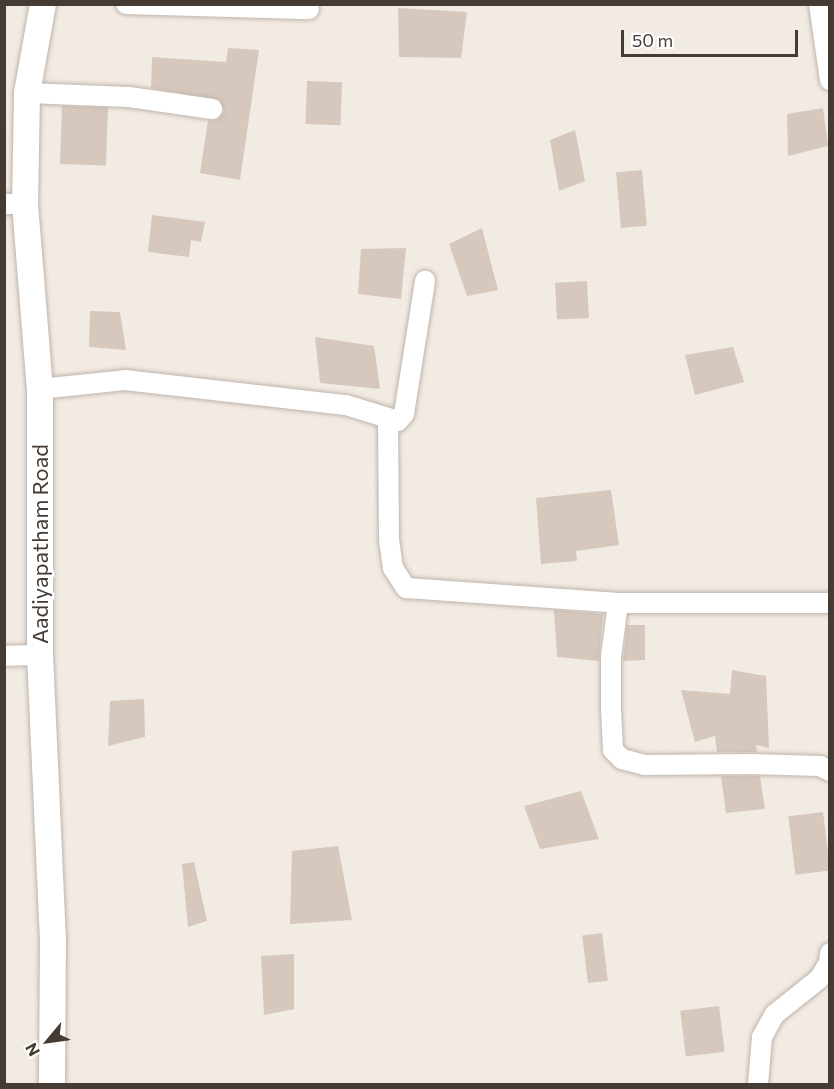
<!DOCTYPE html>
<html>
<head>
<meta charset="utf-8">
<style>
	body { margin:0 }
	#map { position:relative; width:834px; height:1089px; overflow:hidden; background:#f2ebe4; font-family:Commissioner,sans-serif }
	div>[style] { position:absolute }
	.building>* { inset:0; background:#d6c8bd; transform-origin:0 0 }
	.roads { filter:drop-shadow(0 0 2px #c0b4aa) drop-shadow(0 0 2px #c0b4aa) }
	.minor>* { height:20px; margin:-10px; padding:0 10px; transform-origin:10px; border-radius:10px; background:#fff }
	.tertiary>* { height:26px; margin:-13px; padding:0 13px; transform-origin:13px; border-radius:13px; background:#fff }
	span { translate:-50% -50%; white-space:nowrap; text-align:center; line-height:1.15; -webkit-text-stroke:4.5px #fff; paint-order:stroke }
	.street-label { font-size:22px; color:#443b34 }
	.frame { position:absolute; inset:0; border:6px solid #443b34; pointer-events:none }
	.north { position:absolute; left:18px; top:1011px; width:60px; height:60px; -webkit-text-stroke:4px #fff; paint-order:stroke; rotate:241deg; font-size:16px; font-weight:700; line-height:24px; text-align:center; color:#443b34 }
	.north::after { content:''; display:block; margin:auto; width:21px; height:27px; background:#443b34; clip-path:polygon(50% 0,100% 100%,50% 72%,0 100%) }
	.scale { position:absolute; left:621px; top:30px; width:177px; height:27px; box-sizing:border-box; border:3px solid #443b34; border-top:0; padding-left:8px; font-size:18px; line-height:21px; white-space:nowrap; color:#443b34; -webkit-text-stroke:4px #fff; paint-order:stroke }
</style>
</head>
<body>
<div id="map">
	<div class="building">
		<div style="clip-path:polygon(398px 8px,467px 12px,461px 58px,399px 57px)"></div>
		<div style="clip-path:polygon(228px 48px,259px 50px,240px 180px,200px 173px,208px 121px,217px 120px,224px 111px,220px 100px,151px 88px,152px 57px,226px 62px)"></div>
		<div style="left:307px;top:81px;width:35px;height:43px;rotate:2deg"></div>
		<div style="left:62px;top:106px;width:46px;height:58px;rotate:2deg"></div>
		<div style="clip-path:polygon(823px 108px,828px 146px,788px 156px,787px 114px)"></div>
		<div style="clip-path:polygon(575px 130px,585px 181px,559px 191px,550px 140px)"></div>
		<div style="left:642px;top:170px;width:56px;height:26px;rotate:85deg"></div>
		<div style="clip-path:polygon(152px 215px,205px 222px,201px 242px,191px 240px,189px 257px,148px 252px)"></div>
		<div style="clip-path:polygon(482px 228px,498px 290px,467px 296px,449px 244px)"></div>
		<div style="clip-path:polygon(406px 248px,401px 299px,358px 294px,361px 249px)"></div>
		<div style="left:587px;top:281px;width:37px;height:32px;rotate:87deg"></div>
		<div style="clip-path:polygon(90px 311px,120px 312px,126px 350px,89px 347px)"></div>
		<div style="clip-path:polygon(315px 337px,374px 346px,380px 389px,320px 383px)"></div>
		<div style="clip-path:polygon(733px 347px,744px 382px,695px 395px,685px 355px)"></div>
		<div style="clip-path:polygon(611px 490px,619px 545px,576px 551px,577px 561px,541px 564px,536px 498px)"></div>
		<div style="clip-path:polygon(554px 610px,603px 614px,599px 661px,557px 657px)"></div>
		<div style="clip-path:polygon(627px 625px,645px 625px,645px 660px,623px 661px)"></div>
		<div style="clip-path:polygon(732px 670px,766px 676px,769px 748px,756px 745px,757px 752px,717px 752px,715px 736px,695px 742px,681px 690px,730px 694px)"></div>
		<div style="clip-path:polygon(144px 699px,145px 737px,108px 746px,110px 701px)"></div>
		<div style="clip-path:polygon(721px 776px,760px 776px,765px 809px,726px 813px)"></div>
		<div style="clip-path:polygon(581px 791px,599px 839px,540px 849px,524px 806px)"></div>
		<div style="left:823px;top:812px;width:59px;height:35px;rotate:83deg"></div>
		<div style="clip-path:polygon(338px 846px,352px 920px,290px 924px,292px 851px)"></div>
		<div style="clip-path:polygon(194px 862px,207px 921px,188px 927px,182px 864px)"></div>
		<div style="left:602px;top:933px;width:48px;height:20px;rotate:83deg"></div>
		<div style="clip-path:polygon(294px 954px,294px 1009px,264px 1015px,261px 956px)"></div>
		<div style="left:719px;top:1006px;width:46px;height:39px;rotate:83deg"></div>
	</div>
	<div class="roads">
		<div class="minor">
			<div style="left:126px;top:4px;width:183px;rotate:1.6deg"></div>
			<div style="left:819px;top:4px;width:77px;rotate:81.8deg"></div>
			<div style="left:27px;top:93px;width:102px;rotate:2.2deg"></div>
			<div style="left:129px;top:97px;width:84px;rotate:8.2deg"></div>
			<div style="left:4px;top:204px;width:21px"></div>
			<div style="left:40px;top:389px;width:85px;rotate:-6deg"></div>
			<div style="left:125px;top:380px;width:222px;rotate:6.5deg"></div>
			<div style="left:346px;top:405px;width:54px;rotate:17.1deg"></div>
			<div style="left:398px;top:421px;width:9px;rotate:-49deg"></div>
			<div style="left:404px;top:414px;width:135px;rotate:-81deg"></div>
			<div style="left:388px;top:419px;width:121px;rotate:89.5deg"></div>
			<div style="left:389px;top:540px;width:28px;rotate:82deg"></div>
			<div style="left:393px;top:568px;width:24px;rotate:57deg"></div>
			<div style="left:406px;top:588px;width:213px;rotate:4deg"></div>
			<div style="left:618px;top:603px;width:212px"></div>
			<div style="left:618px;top:603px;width:54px;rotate:97.4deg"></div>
			<div style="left:611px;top:657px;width:52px;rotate:90deg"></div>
			<div style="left:611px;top:709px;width:41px;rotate:87.2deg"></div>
			<div style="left:613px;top:750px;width:13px;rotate:45deg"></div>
			<div style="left:622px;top:759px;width:23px;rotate:15deg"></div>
			<div style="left:644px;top:765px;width:107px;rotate:-0.5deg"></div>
			<div style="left:751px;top:764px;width:69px;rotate:1.7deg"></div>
			<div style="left:820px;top:766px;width:11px;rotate:27deg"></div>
			<div style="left:4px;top:656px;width:36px;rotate:-2deg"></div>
			<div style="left:758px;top:1084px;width:47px;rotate:-85.1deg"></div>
			<div style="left:762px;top:1037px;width:26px;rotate:-61deg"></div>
			<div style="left:775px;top:1014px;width:56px;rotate:-38.5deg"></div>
			<div style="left:819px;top:979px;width:19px;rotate:-58deg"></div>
			<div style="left:829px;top:963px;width:10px;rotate:-84deg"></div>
		</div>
		<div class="tertiary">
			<div style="left:43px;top:4px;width:90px;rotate:100.2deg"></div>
			<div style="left:27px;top:93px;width:111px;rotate:91deg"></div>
			<div style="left:25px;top:204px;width:186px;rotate:85.4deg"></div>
			<div style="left:40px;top:389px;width:266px;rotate:90deg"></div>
			<div style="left:40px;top:655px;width:282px;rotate:87.4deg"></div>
			<div style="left:53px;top:937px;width:147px;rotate:90.4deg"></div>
		</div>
	</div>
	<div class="street-label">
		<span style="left:40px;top:544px;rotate:-90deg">Aadiyapatham Road</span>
	</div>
	<div class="frame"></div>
	<div class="north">N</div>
	<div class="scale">50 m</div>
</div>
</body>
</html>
